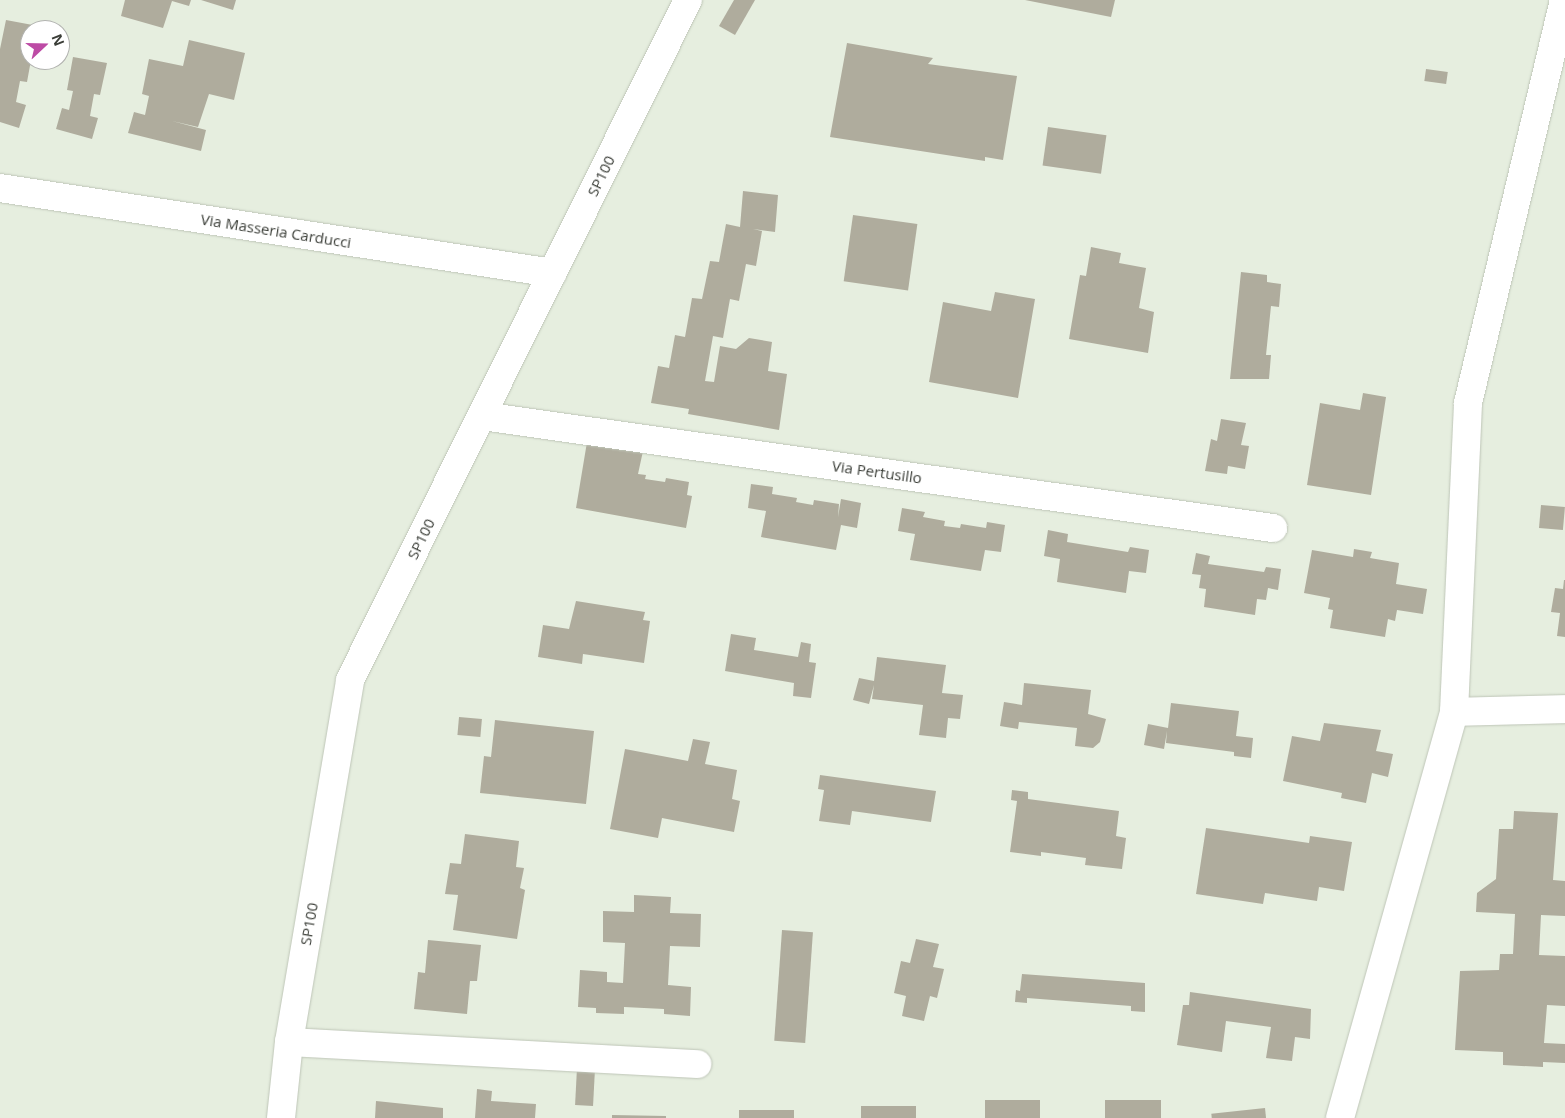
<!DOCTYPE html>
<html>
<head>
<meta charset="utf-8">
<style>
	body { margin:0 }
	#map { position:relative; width:1565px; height:1118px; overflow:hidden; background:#e6eedf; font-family:"Open Sans",sans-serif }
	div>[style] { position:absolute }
	.building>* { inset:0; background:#afac9d; transform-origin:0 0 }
	.roads { filter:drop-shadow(0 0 1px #bec5b7) drop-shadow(0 0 1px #bec5b7) }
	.street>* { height:28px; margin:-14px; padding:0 14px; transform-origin:14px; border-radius:14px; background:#fff }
	.secondary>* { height:28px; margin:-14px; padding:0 14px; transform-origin:14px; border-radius:14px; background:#fff }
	span { translate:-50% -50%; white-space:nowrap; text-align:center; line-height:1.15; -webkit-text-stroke:4px #fff; paint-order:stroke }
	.street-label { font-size:15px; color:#3b3e38 }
	.north { position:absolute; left:20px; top:20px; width:50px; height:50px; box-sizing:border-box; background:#fff; border:1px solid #b1b2af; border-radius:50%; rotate:69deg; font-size:14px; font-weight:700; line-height:20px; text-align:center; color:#3b3e38 }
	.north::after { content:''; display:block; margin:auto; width:18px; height:22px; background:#bd4ba5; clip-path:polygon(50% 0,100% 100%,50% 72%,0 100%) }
</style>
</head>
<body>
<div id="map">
	<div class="building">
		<div style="clip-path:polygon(125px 0,191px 0,189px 6px,172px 1px,163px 28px,121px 16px)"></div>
		<div style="clip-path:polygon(201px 0,236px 0,233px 10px)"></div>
		<div style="clip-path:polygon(734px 0,755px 0,735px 35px,719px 26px)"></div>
		<div style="clip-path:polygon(1025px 0,1115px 0,1111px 17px)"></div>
		<div style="clip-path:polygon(6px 20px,38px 26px,37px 30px,30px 30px,31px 60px,27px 82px,20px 81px,16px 102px,26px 105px,19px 128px,0 122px,0 49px)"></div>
		<div style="clip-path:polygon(189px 40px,245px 53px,234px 100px,209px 94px,198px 127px,172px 121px,206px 130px,201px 151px,128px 133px,134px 112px,145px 115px,149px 96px,142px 94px,149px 59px,183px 66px)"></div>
		<div style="clip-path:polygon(847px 43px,933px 58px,928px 64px,1017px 76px,1003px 160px,985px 157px,985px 161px,830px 137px)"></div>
		<div style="clip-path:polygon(73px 57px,107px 63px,100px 95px,94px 94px,90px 116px,98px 118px,92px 139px,56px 129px,62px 108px,69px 110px,73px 91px,67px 90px)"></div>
		<div style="left:1426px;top:69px;width:22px;height:12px;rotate:8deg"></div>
		<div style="left:1048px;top:127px;width:59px;height:39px;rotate:8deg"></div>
		<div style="clip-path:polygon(743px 191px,778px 195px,775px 232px,753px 229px,762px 231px,756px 266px,746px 264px,739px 301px,730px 299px,723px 338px,713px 336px,705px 381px,714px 382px,720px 346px,736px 349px,749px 338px,772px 342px,768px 371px,787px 374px,779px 430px,688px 414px,689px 409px,651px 403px,658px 366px,669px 368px,675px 335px,685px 337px,692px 298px,702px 299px,710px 261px,719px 262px,726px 224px,740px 227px)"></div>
		<div style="left:853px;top:215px;width:65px;height:67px;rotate:8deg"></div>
		<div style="clip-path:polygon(1091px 247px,1121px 253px,1119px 263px,1146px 268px,1139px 308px,1154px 312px,1148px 353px,1069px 339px,1080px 275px,1086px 276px)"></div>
		<div style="clip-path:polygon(1241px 272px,1267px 275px,1267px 282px,1281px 284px,1279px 307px,1271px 306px,1266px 355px,1271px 355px,1269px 379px,1230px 379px)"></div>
		<div style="clip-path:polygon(995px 292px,1035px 299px,1018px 398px,929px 382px,943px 302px,991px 311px)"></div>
		<div style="clip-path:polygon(1363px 393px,1386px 397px,1371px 495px,1307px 485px,1320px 403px,1360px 410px)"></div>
		<div style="clip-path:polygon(1221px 419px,1246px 423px,1241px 445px,1249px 446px,1245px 469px,1228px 466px,1227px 474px,1205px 471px,1211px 439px,1217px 441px)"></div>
		<div style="clip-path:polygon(587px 442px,643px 451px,638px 474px,646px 475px,645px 479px,665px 482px,666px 478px,689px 482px,687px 495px,692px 496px,686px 528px,576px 508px)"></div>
		<div style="clip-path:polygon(751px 484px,773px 487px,772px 494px,797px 498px,796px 502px,813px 505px,814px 500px,839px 504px,838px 517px,841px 499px,861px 503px,857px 528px,841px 525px,836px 550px,761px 537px,766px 511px,748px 508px)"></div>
		<div style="left:1541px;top:505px;width:24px;height:23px;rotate:5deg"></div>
		<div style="clip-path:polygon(902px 508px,925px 512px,923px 517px,945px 521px,944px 526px,960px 528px,961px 524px,986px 528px,987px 522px,1005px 525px,1001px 552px,985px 550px,981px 571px,910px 560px,915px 534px,898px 531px)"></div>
		<div style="clip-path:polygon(1048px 530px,1068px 534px,1067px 542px,1128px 552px,1130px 547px,1149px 550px,1146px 573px,1129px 571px,1126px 593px,1057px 582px,1060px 559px,1044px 556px)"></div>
		<div style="clip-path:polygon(1354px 549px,1372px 552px,1370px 558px,1399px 563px,1396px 584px,1427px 589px,1423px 614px,1397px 610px,1395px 621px,1388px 619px,1385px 637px,1330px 628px,1333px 610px,1328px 609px,1330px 598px,1304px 593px,1312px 550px,1353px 557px)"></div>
		<div style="clip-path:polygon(1196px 553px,1210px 556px,1208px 564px,1264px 572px,1266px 567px,1281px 569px,1278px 590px,1268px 588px,1266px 600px,1257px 599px,1255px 615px,1204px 607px,1206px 589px,1199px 588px,1201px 575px,1192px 574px)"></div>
		<div style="clip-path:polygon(1564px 580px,1565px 580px,1565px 637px,1557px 636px,1560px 613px,1551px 612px,1555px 588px,1563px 589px)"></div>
		<div style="clip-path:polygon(576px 601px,645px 612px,643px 620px,650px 621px,644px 663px,583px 654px,582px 664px,538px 657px,543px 625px,569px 629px)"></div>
		<div style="clip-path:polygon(731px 634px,756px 638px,754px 650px,798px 657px,801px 642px,811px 644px,809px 662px,816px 663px,811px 698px,793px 696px,794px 683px,725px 671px)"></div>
		<div style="clip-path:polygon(877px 657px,946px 665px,942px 693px,963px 695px,960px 719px,948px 718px,946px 738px,919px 735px,923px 705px,872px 699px,874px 685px,869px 704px,853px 700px,859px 678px,874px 681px)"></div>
		<div style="clip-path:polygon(1024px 683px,1091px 690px,1088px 714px,1106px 719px,1100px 742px,1093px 748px,1075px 746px,1077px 728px,1019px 722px,1018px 729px,1000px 726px,1004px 702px,1022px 705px)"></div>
		<div style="clip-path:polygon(1171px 703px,1239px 711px,1236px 736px,1253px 738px,1251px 758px,1234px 756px,1234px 752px,1166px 743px,1167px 731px,1164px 749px,1144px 745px,1148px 724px,1168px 728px)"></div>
		<div style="left:459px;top:717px;width:23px;height:18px;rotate:5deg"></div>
		<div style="clip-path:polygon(495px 720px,594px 731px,586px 804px,480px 793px,484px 756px,491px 757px)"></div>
		<div style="clip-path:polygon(1324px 723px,1381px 730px,1376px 751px,1393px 754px,1388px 777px,1372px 773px,1366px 803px,1341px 798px,1342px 793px,1283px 781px,1292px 736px,1320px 741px)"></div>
		<div style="clip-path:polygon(693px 739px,710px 742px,705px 764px,737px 770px,732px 799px,740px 801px,734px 832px,662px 818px,658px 838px,610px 829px,625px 749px,688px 761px)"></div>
		<div style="clip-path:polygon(820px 775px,936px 791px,931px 822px,852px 811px,850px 825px,819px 821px,824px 790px,818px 789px)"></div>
		<div style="clip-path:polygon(1012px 790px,1028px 792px,1028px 799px,1119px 811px,1116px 836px,1126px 838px,1122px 869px,1085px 865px,1086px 858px,1041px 852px,1041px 856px,1010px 852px,1017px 801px,1011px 800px)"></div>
		<div style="clip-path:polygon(1514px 811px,1558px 813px,1553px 880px,1565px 881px,1565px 916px,1541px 915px,1539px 955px,1565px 956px,1565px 1006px,1547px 1005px,1544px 1043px,1565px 1044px,1565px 1063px,1543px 1062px,1543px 1067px,1503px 1065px,1503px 1052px,1455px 1050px,1460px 971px,1499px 970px,1500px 954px,1513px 954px,1515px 914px,1476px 912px,1477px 893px,1496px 879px,1499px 829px,1513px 829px)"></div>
		<div style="clip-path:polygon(1206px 828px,1309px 843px,1310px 836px,1352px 842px,1344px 891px,1319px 887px,1317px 901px,1265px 893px,1263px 904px,1196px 894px)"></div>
		<div style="clip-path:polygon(465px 834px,519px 841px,516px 867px,524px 868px,520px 888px,525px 890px,517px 939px,453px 930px,458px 895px,445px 894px,450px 863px,461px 864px)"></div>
		<div style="clip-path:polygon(634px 895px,671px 897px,670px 913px,701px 914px,700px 947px,670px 946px,668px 985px,691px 987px,690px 1016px,664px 1014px,664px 1009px,624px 1007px,624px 1014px,596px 1013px,596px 1008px,578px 1007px,580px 970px,607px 972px,607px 982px,623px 983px,625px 943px,603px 942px,603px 911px,634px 912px)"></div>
		<div style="left:782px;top:930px;width:31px;height:111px;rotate:4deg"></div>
		<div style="clip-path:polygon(916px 939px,939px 944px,933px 967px,944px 969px,937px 998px,930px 996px,924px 1021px,902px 1016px,906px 996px,894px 993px,901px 961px,910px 963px)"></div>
		<div style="clip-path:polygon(428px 940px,481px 945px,477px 981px,470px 981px,467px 1014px,414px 1009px,418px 972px,425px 973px)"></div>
		<div style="clip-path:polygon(1022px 974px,1145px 983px,1145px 1012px,1131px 1011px,1131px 1006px,1027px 998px,1027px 1003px,1015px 1002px,1016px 990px,1020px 991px)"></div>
		<div style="clip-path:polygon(1190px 992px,1311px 1009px,1310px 1039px,1295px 1037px,1292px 1061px,1266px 1058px,1271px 1027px,1226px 1021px,1222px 1052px,1177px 1045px,1183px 1005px,1189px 1005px)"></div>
		<div style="left:577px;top:1068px;width:18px;height:37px;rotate:3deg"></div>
		<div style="clip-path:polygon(477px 1089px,492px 1091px,491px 1101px,536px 1104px,535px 1118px,475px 1118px)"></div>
		<div style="left:985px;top:1100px;width:55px;height:18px"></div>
		<div style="left:1105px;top:1100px;width:56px;height:18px"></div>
		<div style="clip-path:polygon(376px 1101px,443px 1108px,443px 1118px,375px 1118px)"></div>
		<div style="left:916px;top:1106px;width:12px;height:55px;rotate:90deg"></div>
		<div style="left:1265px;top:1108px;width:10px;height:54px;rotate:84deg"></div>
		<div style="left:794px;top:1110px;width:8px;height:55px;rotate:90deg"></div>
		<div style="clip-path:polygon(612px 1115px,666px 1116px,666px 1118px,612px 1118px)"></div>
	</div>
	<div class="roads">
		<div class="street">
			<div style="left:0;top:188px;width:559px;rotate:8.74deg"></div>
			<div style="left:482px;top:416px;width:799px;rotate:8.06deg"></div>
			<div style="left:1454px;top:712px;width:111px;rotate:-1.5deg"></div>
			<div style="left:289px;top:1042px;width:409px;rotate:3.1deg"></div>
			<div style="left:1340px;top:1118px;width:422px;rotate:-74.3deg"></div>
			<div style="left:1454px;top:712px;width:309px;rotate:-87.4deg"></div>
			<div style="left:1468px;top:403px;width:414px;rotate:-76.6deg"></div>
		</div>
		<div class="secondary">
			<div style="left:281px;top:1118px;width:76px;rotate:-84deg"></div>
			<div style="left:289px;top:1042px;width:367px;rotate:-80.4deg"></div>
			<div style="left:350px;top:680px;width:759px;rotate:-63.57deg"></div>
		</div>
	</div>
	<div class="street-label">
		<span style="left:601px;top:176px;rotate:-64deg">SP100</span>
		<span style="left:276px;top:231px;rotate:9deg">Via Masseria Carducci</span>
		<span style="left:877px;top:472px;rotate:8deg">Via Pertusillo</span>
		<span style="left:421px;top:539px;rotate:-64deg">SP100</span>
		<span style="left:309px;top:924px;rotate:-80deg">SP100</span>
	</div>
	<div class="north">N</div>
</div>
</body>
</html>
